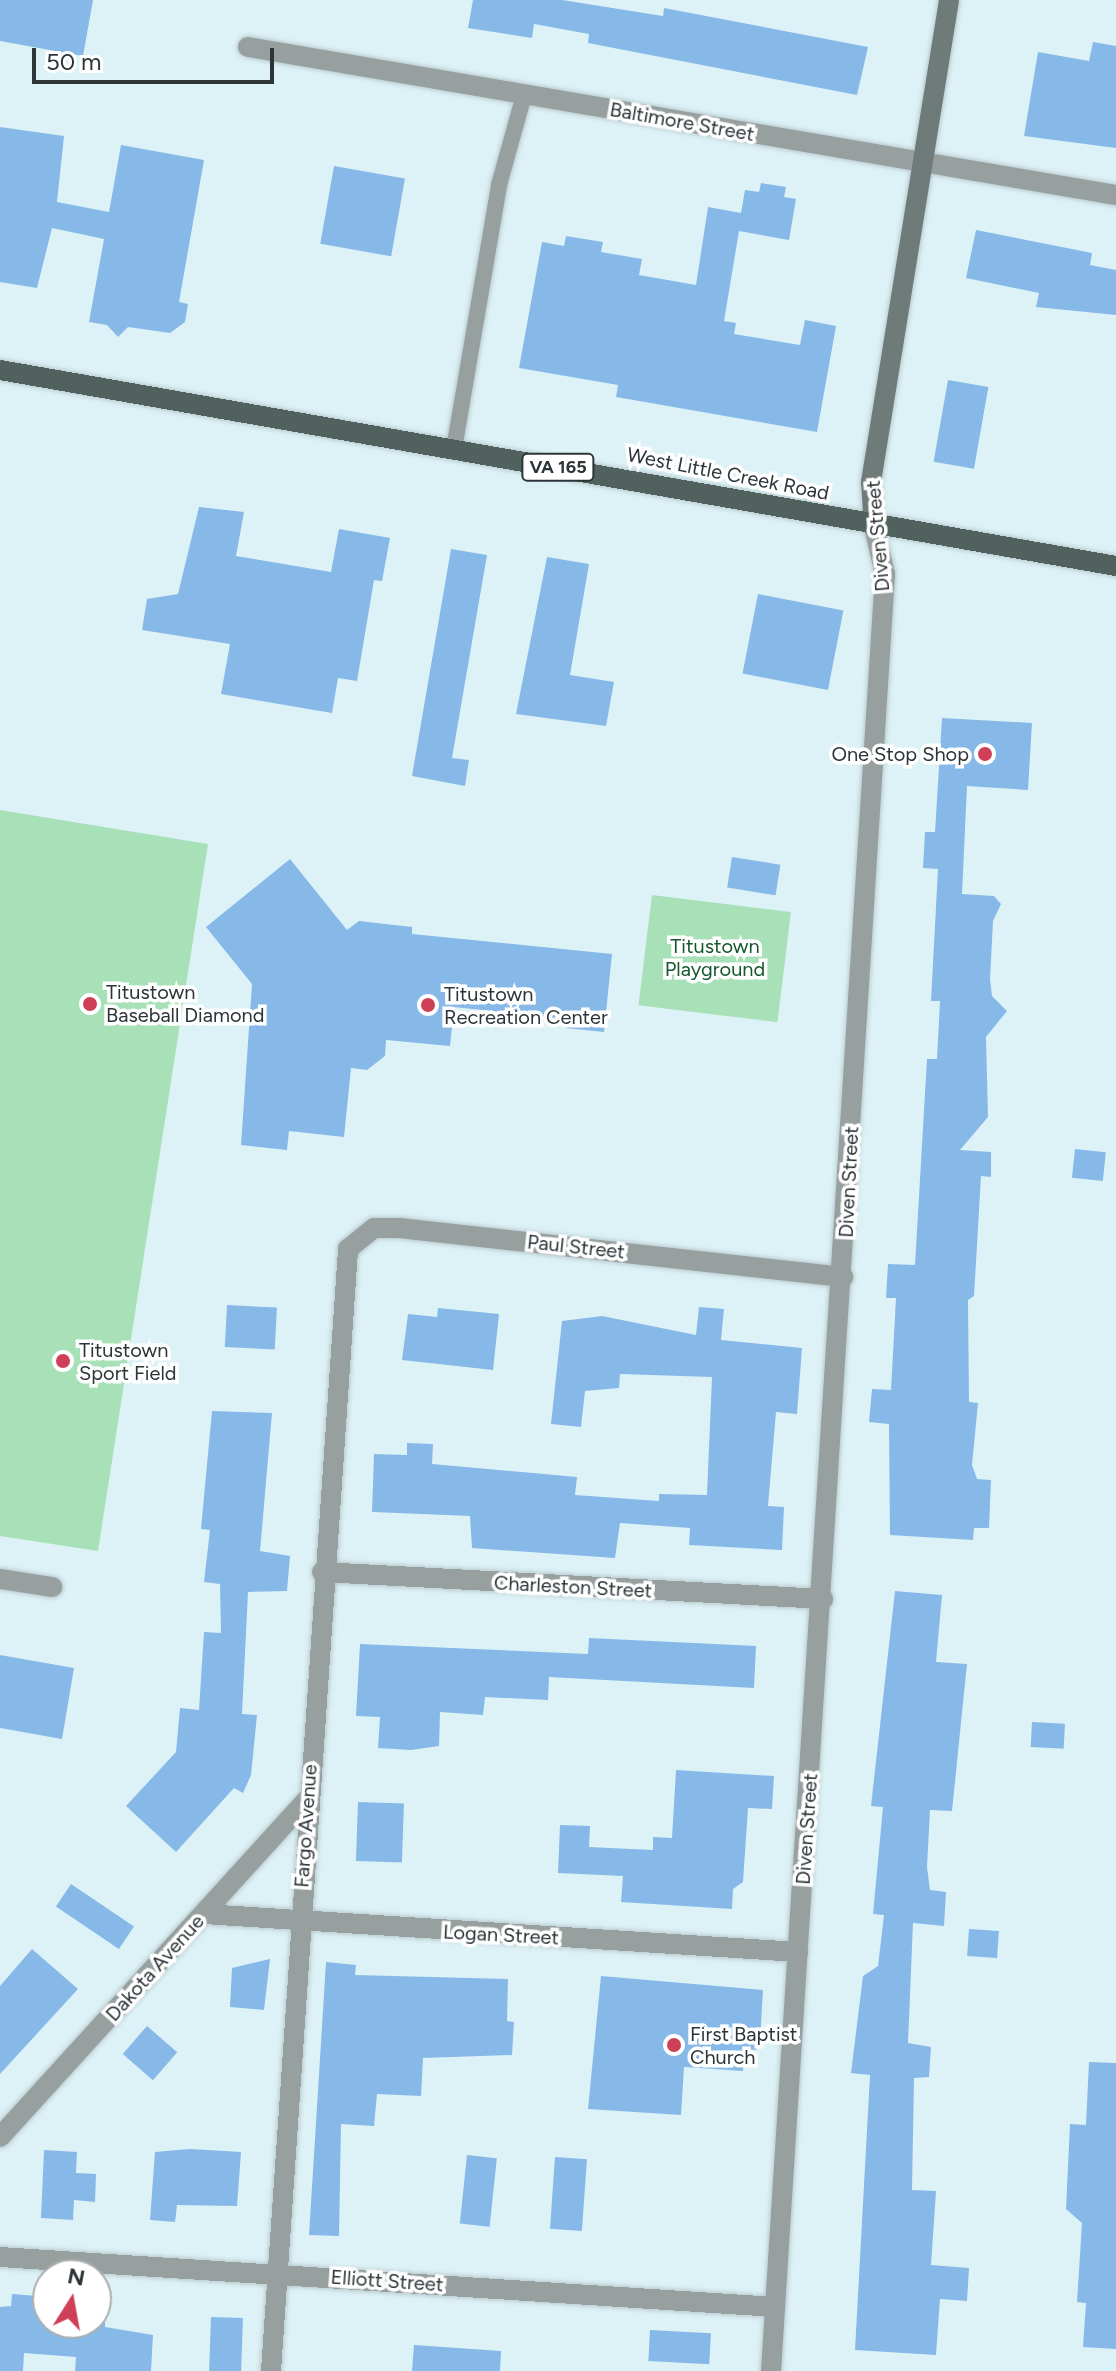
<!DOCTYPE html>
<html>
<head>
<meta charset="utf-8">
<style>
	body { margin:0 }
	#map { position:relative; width:1116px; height:2371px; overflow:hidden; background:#ddf2f7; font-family:Figtree,sans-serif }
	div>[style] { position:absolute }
	.green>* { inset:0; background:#a8e1b7; transform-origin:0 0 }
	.building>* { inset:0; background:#87b9e8; transform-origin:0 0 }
	.roads { filter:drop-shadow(0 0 2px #baccd1) drop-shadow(0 0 2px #baccd1) }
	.service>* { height:16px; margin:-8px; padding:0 8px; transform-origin:8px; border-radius:8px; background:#97a09f }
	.minor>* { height:20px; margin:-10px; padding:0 10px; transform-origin:10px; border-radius:10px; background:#97a09f }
	.tertiary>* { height:20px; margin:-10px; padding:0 10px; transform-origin:10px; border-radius:10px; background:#97a09f }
	.secondary>* { height:20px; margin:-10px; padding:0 10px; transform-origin:10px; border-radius:10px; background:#6e7b79 }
	.primary>* { height:20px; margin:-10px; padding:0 10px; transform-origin:10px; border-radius:10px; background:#51615e }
	.dots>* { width:22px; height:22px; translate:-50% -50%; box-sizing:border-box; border:4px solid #fff; border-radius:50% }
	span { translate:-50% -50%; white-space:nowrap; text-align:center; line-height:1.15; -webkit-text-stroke:7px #fff; paint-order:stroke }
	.shield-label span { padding:2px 6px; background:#fff; border:2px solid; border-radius:6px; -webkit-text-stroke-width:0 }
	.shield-label { font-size:18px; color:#2c3437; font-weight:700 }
	.street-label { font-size:20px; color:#2c3437 }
	.poi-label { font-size:20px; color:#2c3437 }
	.right { translate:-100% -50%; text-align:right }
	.left { translate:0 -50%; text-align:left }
	.park-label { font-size:20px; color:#14562e }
	.north { position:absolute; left:32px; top:2259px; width:80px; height:80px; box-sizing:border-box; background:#fff; border:2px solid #abaeaf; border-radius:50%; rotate:11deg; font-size:22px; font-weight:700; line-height:32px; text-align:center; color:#2c3437 }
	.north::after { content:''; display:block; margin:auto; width:28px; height:36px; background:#cf3f58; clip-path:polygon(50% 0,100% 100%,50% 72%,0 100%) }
	.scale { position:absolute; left:32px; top:48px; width:242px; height:36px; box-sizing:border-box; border:4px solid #2c3437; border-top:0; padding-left:10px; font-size:24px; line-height:28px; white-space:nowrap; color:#2c3437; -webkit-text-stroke:6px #fff; paint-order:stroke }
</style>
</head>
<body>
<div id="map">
	<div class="green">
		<div style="clip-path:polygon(0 810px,208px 844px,98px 1551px,0 1536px)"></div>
		<div style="left:652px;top:895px;width:140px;height:111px;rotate:7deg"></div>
	</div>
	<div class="building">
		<div style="clip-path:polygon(0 0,93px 0,83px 56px,0 41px)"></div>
		<div style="clip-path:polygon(473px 0,562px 0,663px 16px,664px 8px,868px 47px,857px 95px,588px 43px,589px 34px,534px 24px,532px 38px,468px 28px)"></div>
		<div style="clip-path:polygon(1093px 42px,1116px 46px,1116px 148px,1024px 136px,1038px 52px,1089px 61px)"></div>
		<div style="clip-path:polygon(0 127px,64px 136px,57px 202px,109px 212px,121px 145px,204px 160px,179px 302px,188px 304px,185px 322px,170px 333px,128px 327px,118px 337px,107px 325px,89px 322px,104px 239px,52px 228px,37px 288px,0 282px)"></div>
		<div style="left:334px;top:166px;width:72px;height:79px;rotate:10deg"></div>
		<div style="clip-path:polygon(761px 183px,786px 187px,784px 197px,796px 199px,789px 240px,739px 231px,724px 321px,736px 323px,734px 334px,800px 345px,805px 320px,836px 326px,817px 432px,616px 397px,618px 385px,519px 368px,542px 242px,564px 246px,566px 236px,603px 242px,601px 252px,642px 259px,639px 275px,696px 285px,708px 207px,741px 213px,745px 190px,759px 192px)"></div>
		<div style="clip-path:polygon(976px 230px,1092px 253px,1090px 265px,1116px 270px,1116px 315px,1036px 307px,1039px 293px,966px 278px)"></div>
		<div style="left:948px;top:380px;width:41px;height:83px;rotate:10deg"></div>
		<div style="clip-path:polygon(199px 507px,244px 512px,236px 556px,331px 572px,339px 529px,390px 538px,382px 581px,374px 580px,357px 681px,338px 678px,332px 713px,221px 694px,230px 644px,142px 630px,147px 599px,178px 594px)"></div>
		<div style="clip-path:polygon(451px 549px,487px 555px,452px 758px,469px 760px,465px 786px,412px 776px)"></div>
		<div style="clip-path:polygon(547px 557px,589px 564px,570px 675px,614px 682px,606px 726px,516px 714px)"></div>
		<div style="left:758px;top:594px;width:87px;height:81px;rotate:11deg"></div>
		<div style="clip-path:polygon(942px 718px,1032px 723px,1028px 790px,967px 786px,962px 894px,994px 896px,1001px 904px,993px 921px,990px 979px,992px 996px,1007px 1011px,986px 1037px,988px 1117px,960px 1150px,991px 1152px,991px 1177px,981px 1176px,974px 1296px,968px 1300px,969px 1402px,978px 1403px,972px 1465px,977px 1479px,991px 1480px,989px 1528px,974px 1528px,973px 1540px,890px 1535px,889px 1424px,869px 1422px,872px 1389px,891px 1390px,896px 1298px,886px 1298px,888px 1264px,915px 1265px,927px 1059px,937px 1059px,940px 1001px,931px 1001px,938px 869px,923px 868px,925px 832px,935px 832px)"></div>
		<div style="left:732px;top:857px;width:49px;height:31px;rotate:9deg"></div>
		<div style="clip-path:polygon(290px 859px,347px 930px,359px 921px,412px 927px,412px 934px,612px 954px,604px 1032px,565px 1028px,566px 1019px,454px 1007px,450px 1046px,386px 1040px,385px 1056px,367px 1070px,351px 1068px,344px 1137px,289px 1131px,287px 1150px,241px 1145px,252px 984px,206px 927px)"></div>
		<div style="left:1075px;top:1149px;width:31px;height:29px;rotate:6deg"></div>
		<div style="left:227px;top:1305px;width:50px;height:42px;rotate:3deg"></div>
		<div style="clip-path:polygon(699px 1307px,724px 1309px,721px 1340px,802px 1348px,797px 1414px,776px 1412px,768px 1506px,784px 1507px,782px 1550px,689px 1545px,690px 1528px,620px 1523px,615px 1558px,472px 1548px,470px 1516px,372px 1512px,374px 1454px,407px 1455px,407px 1443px,433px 1444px,432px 1464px,577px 1477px,575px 1495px,659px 1501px,659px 1494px,707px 1495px,712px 1377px,620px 1374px,619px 1388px,585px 1391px,581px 1427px,551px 1424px,562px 1321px,602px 1316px,696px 1335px)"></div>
		<div style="clip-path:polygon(438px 1308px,499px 1314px,493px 1370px,402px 1360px,408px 1314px,437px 1317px)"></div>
		<div style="clip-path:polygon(212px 1411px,272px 1413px,260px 1551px,290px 1556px,287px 1591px,248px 1592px,242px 1714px,257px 1715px,251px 1775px,243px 1793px,234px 1788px,176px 1852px,126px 1806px,176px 1752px,180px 1708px,199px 1710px,204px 1632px,221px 1633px,220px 1584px,204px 1582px,210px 1530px,201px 1529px)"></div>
		<div style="clip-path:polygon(895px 1591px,942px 1595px,936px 1662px,967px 1664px,952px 1811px,930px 1810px,927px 1867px,930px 1890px,946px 1892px,944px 1926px,913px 1923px,908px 2043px,931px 2047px,929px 2077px,914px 2078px,912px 2190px,936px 2191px,931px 2265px,969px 2268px,967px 2301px,940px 2299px,936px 2355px,855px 2350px,870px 2075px,851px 2073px,863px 1976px,878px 1966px,884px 1915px,873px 1914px,883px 1807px,871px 1806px)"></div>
		<div style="clip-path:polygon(589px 1638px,756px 1646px,754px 1688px,549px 1677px,548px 1700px,485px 1697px,483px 1715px,440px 1712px,439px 1746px,411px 1750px,378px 1748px,380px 1717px,356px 1716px,360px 1644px,588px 1654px)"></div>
		<div style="clip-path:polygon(0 1655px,74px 1668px,62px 1739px,0 1728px)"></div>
		<div style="left:1032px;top:1722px;width:33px;height:25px;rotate:3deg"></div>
		<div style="clip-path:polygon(676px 1770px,774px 1776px,772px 1809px,748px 1808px,743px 1882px,733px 1889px,732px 1909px,621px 1902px,623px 1876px,558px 1873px,560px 1825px,590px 1826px,589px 1847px,653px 1850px,653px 1837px,672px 1838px)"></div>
		<div style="left:358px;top:1802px;width:46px;height:59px;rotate:2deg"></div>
		<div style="left:71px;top:1884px;width:76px;height:27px;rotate:34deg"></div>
		<div style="left:969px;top:1929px;width:30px;height:27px;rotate:4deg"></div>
		<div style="clip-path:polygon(32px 1949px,78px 1989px,0 2074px,0 1986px)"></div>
		<div style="clip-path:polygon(270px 1959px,264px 2010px,230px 2007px,232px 1968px)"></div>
		<div style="clip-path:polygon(326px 1962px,356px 1965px,355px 1975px,508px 1979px,507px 2021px,514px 2022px,512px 2055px,423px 2058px,421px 2096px,377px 2094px,374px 2126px,341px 2124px,339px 2236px,309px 2235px)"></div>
		<div style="clip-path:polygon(601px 1976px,763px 1990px,760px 2041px,756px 2050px,745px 2049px,743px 2071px,684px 2067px,681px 2115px,588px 2109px)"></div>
		<div style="left:147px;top:2026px;width:40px;height:37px;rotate:41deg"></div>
		<div style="clip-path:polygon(1089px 2062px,1116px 2063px,1116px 2349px,1083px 2347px,1086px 2303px,1077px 2302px,1082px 2223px,1066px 2209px,1070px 2124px,1086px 2125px)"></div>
		<div style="clip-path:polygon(190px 2149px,241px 2152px,237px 2206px,177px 2205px,175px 2222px,150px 2220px,155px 2152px)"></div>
		<div style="clip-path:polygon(44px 2150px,77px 2152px,76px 2173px,96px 2174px,95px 2202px,74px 2200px,73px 2220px,41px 2218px)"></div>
		<div style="left:467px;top:2155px;width:30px;height:69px;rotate:6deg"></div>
		<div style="left:555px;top:2157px;width:32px;height:72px;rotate:4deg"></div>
		<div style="clip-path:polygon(12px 2294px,37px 2296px,36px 2311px,48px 2312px,48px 2323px,105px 2319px,105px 2327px,153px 2335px,151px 2371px,75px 2371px,76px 2357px,24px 2353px,23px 2371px,0 2371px,0 2307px,11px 2306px)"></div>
		<div style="left:211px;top:2317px;width:32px;height:54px;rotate:2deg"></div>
		<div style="left:650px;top:2330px;width:61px;height:31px;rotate:3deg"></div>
		<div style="clip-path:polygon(414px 2345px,501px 2351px,500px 2371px,412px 2371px)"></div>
	</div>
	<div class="roads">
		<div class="service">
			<div style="left:454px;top:449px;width:268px;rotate:-80.3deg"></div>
			<div style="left:499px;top:185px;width:93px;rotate:-74.5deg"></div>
		</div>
		<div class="minor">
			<div style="left:248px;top:47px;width:881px;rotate:9.68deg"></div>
			<div style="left:322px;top:1572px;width:502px;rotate:3.08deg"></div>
			<div style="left:0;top:1579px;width:53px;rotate:8.7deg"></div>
			<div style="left:204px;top:1914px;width:595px;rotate:3.66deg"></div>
			<div style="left:0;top:2137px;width:458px;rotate:-47.7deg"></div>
			<div style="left:0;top:2257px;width:777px;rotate:3.69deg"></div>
			<div style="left:271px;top:2371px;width:1125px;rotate:-86.07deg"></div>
			<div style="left:348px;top:1249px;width:33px;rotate:-39deg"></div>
			<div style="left:374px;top:1228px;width:25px"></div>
			<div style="left:399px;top:1228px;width:447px;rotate:6.3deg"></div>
		</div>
		<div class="tertiary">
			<div style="left:771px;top:2371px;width:1801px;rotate:-86.37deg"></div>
			<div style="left:885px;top:574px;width:48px;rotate:-103.2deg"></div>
		</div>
		<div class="secondary">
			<div style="left:874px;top:527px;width:45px;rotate:-93.8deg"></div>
			<div style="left:871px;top:482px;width:488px;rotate:-80.8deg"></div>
		</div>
		<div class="primary">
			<div style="left:0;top:370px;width:1133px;rotate:9.96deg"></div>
		</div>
	</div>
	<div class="dots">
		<div style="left:985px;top:754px;background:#cf3f58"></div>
		<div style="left:90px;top:1004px;background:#cf3f58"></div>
		<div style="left:428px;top:1005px;background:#cf3f58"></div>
		<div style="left:63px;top:1361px;background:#cf3f58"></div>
		<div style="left:674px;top:2045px;background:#cf3f58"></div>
	</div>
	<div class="shield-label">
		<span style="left:558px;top:467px">VA 165</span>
	</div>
	<div class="street-label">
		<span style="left:682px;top:122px;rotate:10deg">Baltimore Street</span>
		<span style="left:728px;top:474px;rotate:11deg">West Little Creek Road</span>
		<span style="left:878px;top:536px;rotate:-95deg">Diven Street</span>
		<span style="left:849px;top:1182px;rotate:-87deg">Diven Street</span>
		<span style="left:576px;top:1247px;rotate:6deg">Paul Street</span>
		<span style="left:573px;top:1587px;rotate:3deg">Charleston Street</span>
		<span style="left:306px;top:1826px;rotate:-86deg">Fargo Avenue</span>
		<span style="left:807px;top:1829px;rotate:-86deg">Diven Street</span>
		<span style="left:501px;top:1935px;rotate:3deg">Logan Street</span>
		<span style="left:155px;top:1968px;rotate:-48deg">Dakota Avenue</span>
		<span style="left:387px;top:2281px;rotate:4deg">Elliott Street</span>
	</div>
	<div class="poi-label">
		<span class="right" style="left:969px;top:754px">One Stop Shop</span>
		<span class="left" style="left:106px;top:1004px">Titustown<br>Baseball Diamond</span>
		<span class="left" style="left:444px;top:1006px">Titustown<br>Recreation Center</span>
		<span class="left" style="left:79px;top:1362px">Titustown<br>Sport Field</span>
		<span class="left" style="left:690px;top:2046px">First Baptist<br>Church</span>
	</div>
	<div class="park-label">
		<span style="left:715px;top:958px">Titustown<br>Playground</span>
	</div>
	<div class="north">N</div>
	<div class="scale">50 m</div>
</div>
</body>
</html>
